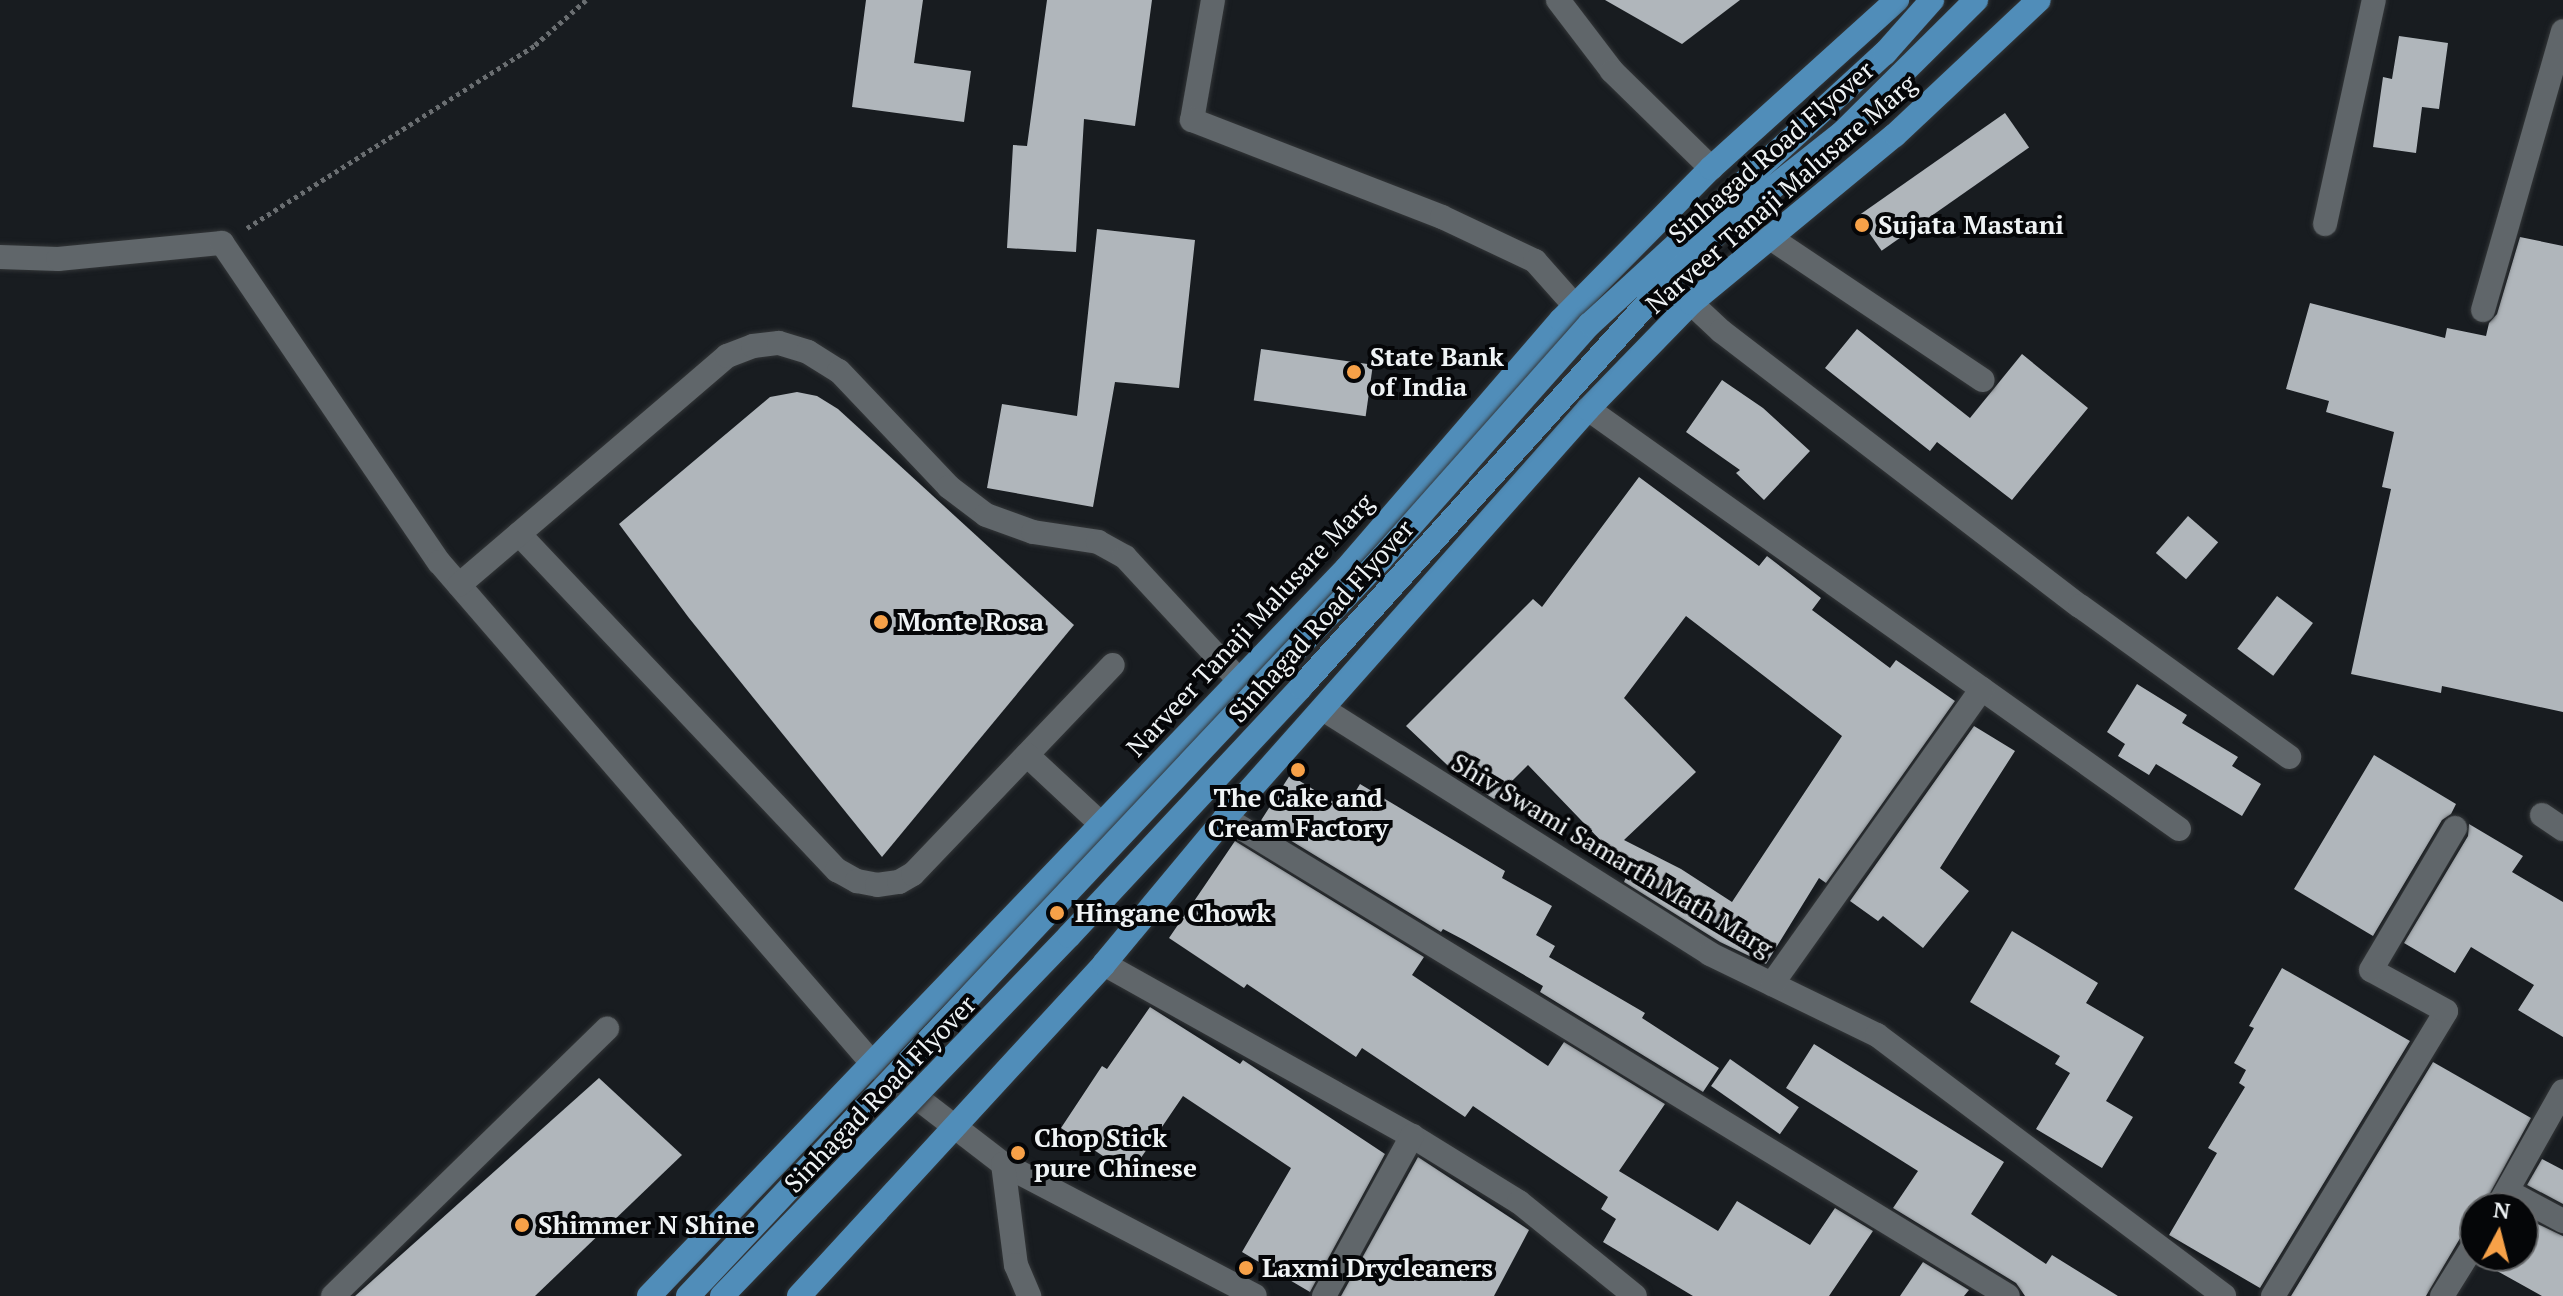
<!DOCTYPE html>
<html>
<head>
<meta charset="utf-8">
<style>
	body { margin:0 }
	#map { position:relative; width:2563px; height:1296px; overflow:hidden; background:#181c20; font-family:"PT Serif",serif }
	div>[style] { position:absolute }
	.building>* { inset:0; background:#b0b6bb; transform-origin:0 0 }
	.path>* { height:5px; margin-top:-2.5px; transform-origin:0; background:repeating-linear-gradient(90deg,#6a6e71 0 4px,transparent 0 8px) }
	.roads { filter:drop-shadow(0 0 2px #333638) drop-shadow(0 0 2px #333638) }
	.minor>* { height:24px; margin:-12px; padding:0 12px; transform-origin:12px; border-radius:12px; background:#60666a }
	.major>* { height:24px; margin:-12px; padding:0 12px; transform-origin:12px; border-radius:12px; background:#508db9 }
	.bridges { filter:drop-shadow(0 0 2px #333638) drop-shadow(0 0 2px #333638) }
	.major-bridge>* { height:24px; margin:-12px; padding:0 12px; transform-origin:12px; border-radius:12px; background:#508db9 }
	.dots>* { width:22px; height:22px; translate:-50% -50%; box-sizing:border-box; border:4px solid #050608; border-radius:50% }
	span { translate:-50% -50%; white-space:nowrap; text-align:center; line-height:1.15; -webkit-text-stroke:8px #050608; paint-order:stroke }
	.street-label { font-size:26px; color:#eff3f5 }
	.poi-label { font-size:26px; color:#eff3f5; font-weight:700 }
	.left { translate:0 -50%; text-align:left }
	.north { position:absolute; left:2459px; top:1192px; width:80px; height:80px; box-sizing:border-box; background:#050608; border:2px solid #636567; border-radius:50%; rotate:7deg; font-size:22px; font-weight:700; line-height:32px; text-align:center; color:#eff3f5 }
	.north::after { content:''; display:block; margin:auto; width:28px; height:36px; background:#f7a148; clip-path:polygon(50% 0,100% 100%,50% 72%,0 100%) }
</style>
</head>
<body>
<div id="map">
	<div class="building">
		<div style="clip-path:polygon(866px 0,923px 0,914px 63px,971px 71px,964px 122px,852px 107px)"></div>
		<div style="clip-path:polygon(1047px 0,1152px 0,1135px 126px,1084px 119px,1076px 252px,1007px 248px,1013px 145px,1027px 146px)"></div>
		<div style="clip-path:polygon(1605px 0,1740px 0,1682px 44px)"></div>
		<div style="clip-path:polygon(2399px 36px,2448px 43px,2439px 109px,2422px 107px,2416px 153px,2373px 147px,2383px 77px,2392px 79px)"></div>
		<div style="left:2005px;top:113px;width:42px;height:180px;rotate:55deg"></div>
		<div style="clip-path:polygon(1097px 229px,1195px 240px,1179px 388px,1115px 382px,1093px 507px,987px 488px,1002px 404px,1077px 416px)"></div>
		<div style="clip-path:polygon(2520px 237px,2563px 246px,2563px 712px,2442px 686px,2441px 693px,2351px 674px,2391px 489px,2382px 487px,2394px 432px,2326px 412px,2329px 401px,2286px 389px,2310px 303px,2445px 338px,2447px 328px,2486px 336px,2489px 323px,2497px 314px)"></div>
		<div style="clip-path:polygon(1857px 329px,1970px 418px,2022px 354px,2088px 408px,2012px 500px,1937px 442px,1930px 451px,1825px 368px)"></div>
		<div style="left:1261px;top:349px;width:113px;height:52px;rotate:8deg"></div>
		<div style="clip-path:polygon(1722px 380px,1763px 408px,1810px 451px,1764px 500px,1736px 473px,1740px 470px,1686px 432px)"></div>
		<div style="clip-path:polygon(797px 392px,817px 396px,838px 409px,1074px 625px,882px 857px,689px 618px,619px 524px,770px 397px)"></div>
		<div style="clip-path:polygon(evenodd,1639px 477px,1759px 566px,1767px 556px,1821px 598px,1812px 610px,1890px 668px,1896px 660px,1955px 701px,1826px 883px,1819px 878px,1766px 964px,1720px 942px,1624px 882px,1629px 870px,1528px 765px,1494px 799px,1462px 779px,1406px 726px,1533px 599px,1542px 607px,1639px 477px,1686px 616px,1842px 736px,1732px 902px,1681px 869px,1624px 840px,1696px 772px,1624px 698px,1686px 616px)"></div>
		<div style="left:2188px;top:516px;width:40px;height:49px;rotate:41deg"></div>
		<div style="left:2277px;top:596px;width:45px;height:66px;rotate:37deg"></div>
		<div style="clip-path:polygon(2137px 684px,2187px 715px,2182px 723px,2238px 757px,2232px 766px,2261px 784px,2242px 816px,2156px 764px,2149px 775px,2118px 756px,2125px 744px,2107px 732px)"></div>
		<div style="clip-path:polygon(1974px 726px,2015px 751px,1940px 868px,1969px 891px,1923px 948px,1883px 916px,1878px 921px,1850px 901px)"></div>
		<div style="clip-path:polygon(2374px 755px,2456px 804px,2451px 814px,2442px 820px,2373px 936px,2294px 889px)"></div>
		<div style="clip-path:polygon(1290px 775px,1345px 809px,1360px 784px,1505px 871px,1502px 878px,1552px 906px,1536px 935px,1555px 946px,1549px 957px,1645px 1013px,1642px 1018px,1719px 1068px,1703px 1092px,1540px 992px,1543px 986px,1464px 940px,1443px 929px,1441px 932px,1260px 822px)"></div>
		<div style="clip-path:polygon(2469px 824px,2523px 856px,2512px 872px,2563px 902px,2563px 1037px,2518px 1010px,2534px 985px,2471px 947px,2455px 973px,2404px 943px,2468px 836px)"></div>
		<div style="clip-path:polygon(1235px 841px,1424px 957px,1412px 975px,1548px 1066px,1564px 1042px,1665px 1104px,1619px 1171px,1718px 1231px,1737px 1201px,1810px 1245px,1835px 1208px,1873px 1231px,1829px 1296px,1693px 1296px,1603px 1242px,1616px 1219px,1601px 1209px,1608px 1197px,1473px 1106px,1465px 1117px,1362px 1048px,1356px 1057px,1247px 984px,1244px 988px,1169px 938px)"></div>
		<div style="clip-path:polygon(2012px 931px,2098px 983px,2086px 1003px,2144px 1037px,2106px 1101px,2133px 1117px,2102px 1168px,2036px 1129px,2070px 1073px,2055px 1064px,2060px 1056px,1970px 1002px)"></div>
		<div style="clip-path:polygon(2282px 968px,2410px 1041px,2260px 1288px,2169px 1235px,2217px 1153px,2208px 1148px,2245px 1087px,2239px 1083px,2246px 1070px,2234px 1063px,2254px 1028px,2249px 1026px)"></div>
		<div style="clip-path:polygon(1150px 1007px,1240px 1064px,1243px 1060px,1385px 1154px,1310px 1292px,1242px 1252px,1291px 1168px,1183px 1096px,1130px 1174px,1061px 1128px,1102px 1066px,1107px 1069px)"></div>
		<div style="clip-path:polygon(1814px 1044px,2004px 1162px,1971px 1214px,2046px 1264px,2052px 1255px,2118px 1296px,2025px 1296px,2016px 1283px,1893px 1208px,1918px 1171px,1786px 1088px)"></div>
		<div style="left:1730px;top:1059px;width:84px;height:33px;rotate:35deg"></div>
		<div style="clip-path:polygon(2433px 1062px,2531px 1118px,2482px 1208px,2475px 1208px,2475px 1228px,2462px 1235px,2426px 1296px,2291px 1296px)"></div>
		<div style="clip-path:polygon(599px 1078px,682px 1155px,535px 1296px,355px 1296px)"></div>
		<div style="clip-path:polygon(1418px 1157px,1529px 1230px,1494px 1296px,1341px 1296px)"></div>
		<div style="clip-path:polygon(2542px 1159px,2563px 1170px,2563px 1204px,2527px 1185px)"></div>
		<div style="clip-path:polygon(2523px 1217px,2563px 1236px,2563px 1296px,2542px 1296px,2481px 1262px,2485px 1256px,2523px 1256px)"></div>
		<div style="clip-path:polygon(1923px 1262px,1969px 1290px,1964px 1296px,1900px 1296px)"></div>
	</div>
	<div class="path">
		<div style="left:247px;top:228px;width:341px;rotate:-32.4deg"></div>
		<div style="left:535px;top:45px;width:68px;rotate:-41.4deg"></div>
	</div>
	<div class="roads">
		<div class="minor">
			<div style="left:1213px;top:0;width:122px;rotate:99.9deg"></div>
			<div style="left:1192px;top:120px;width:268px;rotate:21.2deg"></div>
			<div style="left:1442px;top:217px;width:103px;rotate:25.3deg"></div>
			<div style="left:1535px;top:261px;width:60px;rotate:48.4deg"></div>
			<div style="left:1558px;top:0;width:89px;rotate:52.7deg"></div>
			<div style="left:1612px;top:71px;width:139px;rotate:44.4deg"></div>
			<div style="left:2325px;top:224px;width:229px;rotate:-77.7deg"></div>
			<div style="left:1769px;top:237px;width:257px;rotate:33.8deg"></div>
			<div style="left:0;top:257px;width:58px;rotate:2deg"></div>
			<div style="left:58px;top:259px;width:165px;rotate:-5.6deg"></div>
			<div style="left:222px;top:243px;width:386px;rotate:55.8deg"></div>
			<div style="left:439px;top:562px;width:662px;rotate:49.16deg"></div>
			<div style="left:872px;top:1063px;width:165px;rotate:37.6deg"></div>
			<div style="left:1003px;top:1164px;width:284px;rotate:27.6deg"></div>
			<div style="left:1691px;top:303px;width:41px;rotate:43deg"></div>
			<div style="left:1721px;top:331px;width:452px;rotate:37.5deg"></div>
			<div style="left:2080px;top:606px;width:258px;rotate:35.8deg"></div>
			<div style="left:2483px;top:310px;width:290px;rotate:-74deg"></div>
			<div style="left:1588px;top:409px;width:725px;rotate:35.4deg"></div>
			<div style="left:519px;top:534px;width:463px;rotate:46.6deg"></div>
			<div style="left:837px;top:870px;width:23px;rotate:29deg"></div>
			<div style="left:857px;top:881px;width:20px;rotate:11deg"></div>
			<div style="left:877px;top:885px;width:22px;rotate:-8deg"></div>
			<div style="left:899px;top:882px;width:16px;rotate:-30deg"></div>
			<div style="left:913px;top:874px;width:289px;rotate:-46.3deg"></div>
			<div style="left:459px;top:585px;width:353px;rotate:-40.5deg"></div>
			<div style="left:727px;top:356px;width:28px;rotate:-21deg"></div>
			<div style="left:753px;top:346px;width:26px;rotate:-7deg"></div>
			<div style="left:779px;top:343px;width:30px;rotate:17deg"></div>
			<div style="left:808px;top:352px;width:36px;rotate:32deg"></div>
			<div style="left:839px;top:371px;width:160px;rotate:46.5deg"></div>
			<div style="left:949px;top:487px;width:46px;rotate:37.1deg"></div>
			<div style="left:986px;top:515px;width:50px;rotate:19.9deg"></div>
			<div style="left:1033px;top:532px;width:66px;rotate:8.7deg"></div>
			<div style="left:1098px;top:542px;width:31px;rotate:29deg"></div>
			<div style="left:1125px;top:557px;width:168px;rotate:47.2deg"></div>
			<div style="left:1323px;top:709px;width:458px;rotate:32.3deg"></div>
			<div style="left:1710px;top:954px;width:186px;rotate:25.9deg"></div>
			<div style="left:1877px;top:1035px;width:434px;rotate:36.9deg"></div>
			<div style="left:1027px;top:755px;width:101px;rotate:43deg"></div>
			<div style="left:2542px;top:815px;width:25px;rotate:34deg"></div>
			<div style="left:1225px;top:818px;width:917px;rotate:31.4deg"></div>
			<div style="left:1104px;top:964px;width:353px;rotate:29.2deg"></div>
			<div style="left:1412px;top:1136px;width:126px;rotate:31.7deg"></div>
			<div style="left:1519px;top:1202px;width:149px;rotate:39deg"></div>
			<div style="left:1772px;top:984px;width:362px;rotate:-54.6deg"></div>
			<div style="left:1003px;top:1164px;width:102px;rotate:82.7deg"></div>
			<div style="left:1016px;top:1265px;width:34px;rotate:67deg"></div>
			<div style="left:2507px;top:1191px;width:64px;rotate:28.2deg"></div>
			<div style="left:2497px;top:1208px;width:134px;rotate:-60.6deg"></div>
			<div style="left:333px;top:1296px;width:383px;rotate:-44.3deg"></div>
			<div style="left:1324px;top:1296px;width:183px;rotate:-61.2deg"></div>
			<div style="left:2273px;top:1296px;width:333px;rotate:-58.7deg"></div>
			<div style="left:2446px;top:1011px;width:85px;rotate:-151.3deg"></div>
			<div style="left:2371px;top:970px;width:165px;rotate:-59.4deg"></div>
			<div style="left:2442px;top:1296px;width:62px;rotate:-58.1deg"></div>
		</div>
		<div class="major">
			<div style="left:649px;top:1296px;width:1007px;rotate:-46.21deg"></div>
			<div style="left:1346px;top:569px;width:329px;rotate:-49.2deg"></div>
			<div style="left:1561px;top:320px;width:214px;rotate:-45.4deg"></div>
			<div style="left:1711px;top:168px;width:251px;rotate:-42.1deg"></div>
			<div style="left:799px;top:1296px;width:451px;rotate:-47.4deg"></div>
			<div style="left:1104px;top:964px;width:190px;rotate:-50.3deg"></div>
			<div style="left:1225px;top:818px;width:547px;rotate:-48.41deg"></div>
			<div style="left:1588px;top:409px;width:148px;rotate:-45.8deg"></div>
			<div style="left:1691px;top:303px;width:264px;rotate:-39.5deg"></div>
			<div style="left:1895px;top:135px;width:197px;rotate:-43.2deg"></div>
		</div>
	</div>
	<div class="bridges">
		<div class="major-bridge">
			<div style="left:688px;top:1296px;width:1012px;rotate:-46.76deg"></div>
			<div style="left:1381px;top:559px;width:314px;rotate:-48.4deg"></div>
			<div style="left:1590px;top:324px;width:401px;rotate:-42.6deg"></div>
			<div style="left:1885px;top:53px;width:71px;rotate:-48.4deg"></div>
			<div style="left:722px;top:1296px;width:500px;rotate:-46.05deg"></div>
			<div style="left:1069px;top:936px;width:340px;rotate:-47deg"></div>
			<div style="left:1301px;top:687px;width:542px;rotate:-47.92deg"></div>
			<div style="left:1664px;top:285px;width:89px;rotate:-44.1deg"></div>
			<div style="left:1728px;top:223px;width:145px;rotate:-38.3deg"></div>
			<div style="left:1842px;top:133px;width:189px;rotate:-44.8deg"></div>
		</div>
	</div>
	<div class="dots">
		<div style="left:1862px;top:225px;background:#f7a148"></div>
		<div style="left:1354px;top:372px;background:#f7a148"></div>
		<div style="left:881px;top:622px;background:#f7a148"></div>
		<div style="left:1298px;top:770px;background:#f7a148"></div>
		<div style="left:1057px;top:913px;background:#f7a148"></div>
		<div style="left:1018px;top:1153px;background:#f7a148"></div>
		<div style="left:522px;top:1225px;background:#f7a148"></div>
		<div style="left:1246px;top:1268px;background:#f7a148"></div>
	</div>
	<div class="street-label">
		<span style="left:1771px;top:152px;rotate:-41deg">Sinhagad Road Flyover</span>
		<span style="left:1781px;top:194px;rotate:-41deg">Narveer Tanaji Malusare Marg</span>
		<span style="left:1321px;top:621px;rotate:-48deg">Sinhagad Road Flyover</span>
		<span style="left:1250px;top:625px;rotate:-47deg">Narveer Tanaji Malusare Marg</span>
		<span style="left:1612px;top:855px;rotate:31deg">Shiv Swami Samarth Math Marg</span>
		<span style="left:880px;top:1094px;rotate:-46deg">Sinhagad Road Flyover</span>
	</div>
	<div class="poi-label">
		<span class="left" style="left:1878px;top:225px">Sujata Mastani</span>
		<span class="left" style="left:1370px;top:372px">State Bank<br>of India</span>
		<span class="left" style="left:897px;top:622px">Monte Rosa</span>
		<span style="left:1298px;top:813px">The Cake and<br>Cream Factory</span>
		<span class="left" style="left:1075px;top:913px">Hingane Chowk</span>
		<span class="left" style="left:1034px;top:1153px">Chop Stick<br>pure Chinese</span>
		<span class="left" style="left:538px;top:1225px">Shimmer N Shine</span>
		<span class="left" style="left:1262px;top:1268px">Laxmi Drycleaners</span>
	</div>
	<div class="north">N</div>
</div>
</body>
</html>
